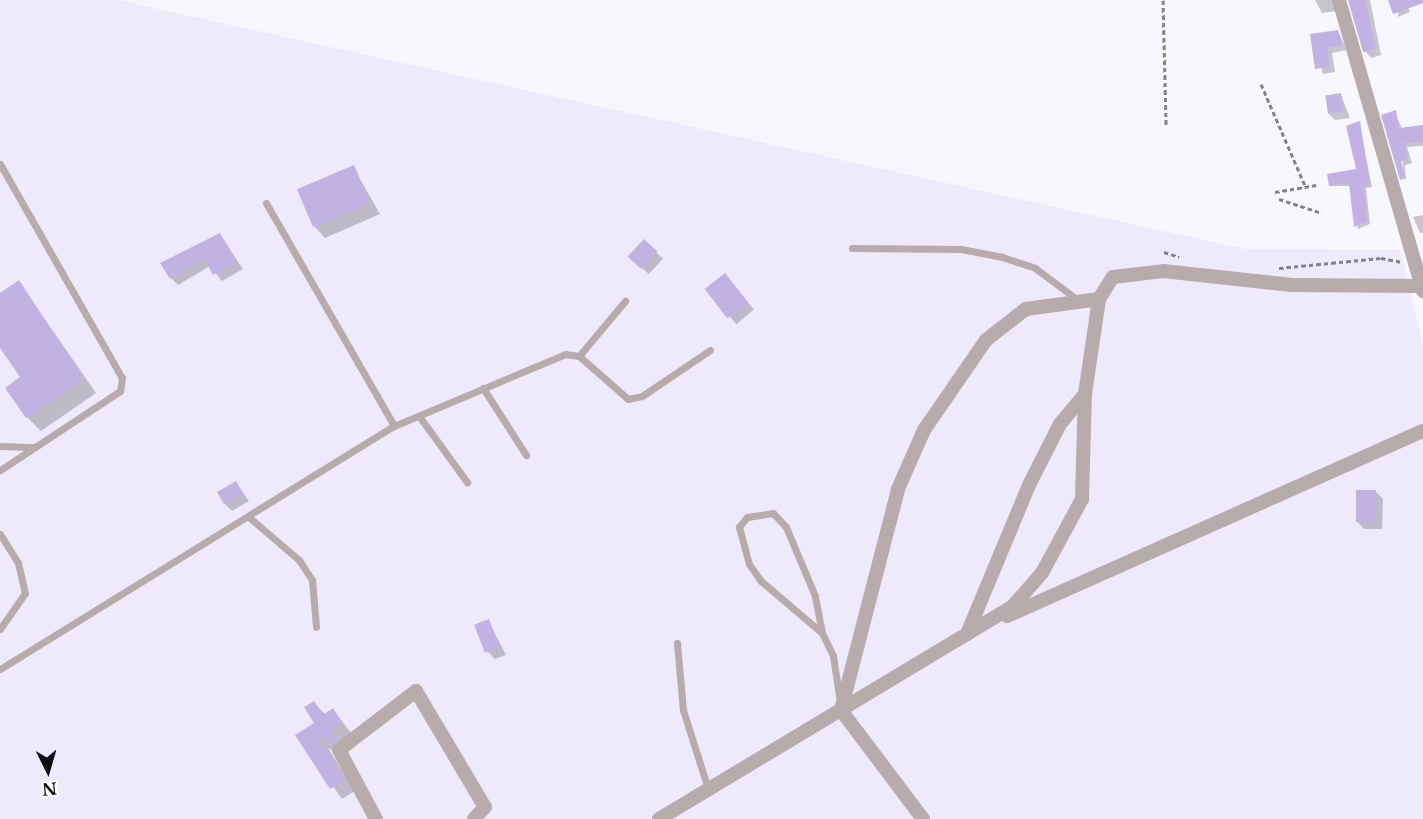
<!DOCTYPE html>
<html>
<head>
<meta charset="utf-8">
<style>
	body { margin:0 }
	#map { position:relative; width:1423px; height:819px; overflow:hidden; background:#f8f6ff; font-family:"Libre Baskerville",serif }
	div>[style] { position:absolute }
	.built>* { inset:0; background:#eee9fb }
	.shadow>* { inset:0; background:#0003; transform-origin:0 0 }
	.building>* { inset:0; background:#c2b2e4; transform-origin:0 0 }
	.path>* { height:3px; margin-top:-1.5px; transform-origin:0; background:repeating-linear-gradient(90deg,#84828a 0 4.5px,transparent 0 7.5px) }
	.service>* { height:7px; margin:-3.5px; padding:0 3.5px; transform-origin:3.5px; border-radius:3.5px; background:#b7abac }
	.minor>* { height:14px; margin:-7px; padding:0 7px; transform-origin:7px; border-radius:7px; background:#b7abac }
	span { translate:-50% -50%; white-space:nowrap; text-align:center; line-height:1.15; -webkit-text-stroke:5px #fff; paint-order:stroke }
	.north { position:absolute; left:18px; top:741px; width:60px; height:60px; -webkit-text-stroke:4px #fff; paint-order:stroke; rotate:175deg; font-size:16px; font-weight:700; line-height:24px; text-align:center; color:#0d0b12 }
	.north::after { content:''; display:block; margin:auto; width:21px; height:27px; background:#0d0b12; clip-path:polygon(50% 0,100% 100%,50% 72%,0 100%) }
</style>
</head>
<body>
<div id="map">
	<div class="built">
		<div style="clip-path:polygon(0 0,117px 0,1245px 249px,1400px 250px,1423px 345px,1423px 819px,0 819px)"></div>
	</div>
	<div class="shadow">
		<div style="clip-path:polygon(1315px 0,1339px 0,1337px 11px,1322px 13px)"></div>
		<div style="clip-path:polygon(1349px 0,1370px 0,1381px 55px,1371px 58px,1365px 51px)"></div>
		<div style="clip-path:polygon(1398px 0,1405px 0,1410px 12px,1398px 17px)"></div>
		<div style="clip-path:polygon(1338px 31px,1347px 50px,1332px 53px,1335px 72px,1323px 74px,1312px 36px)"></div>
		<div style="clip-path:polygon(1341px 95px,1350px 118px,1335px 120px,1328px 113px)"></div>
		<div style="clip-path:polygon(1395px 112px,1402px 129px,1423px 127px,1423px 146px,1407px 147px,1412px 163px,1405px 165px,1406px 184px)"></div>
		<div style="clip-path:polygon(1359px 123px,1372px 187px,1366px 188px,1370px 224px,1358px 229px,1351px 186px,1330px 186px,1357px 170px)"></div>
		<div style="clip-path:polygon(353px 167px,380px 214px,325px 238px,314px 226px)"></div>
		<div style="clip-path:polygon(1423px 215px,1423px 233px,1420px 233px,1413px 217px)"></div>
		<div style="clip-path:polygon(220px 235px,243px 269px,222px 281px,210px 266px,178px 285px,171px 278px)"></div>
		<div style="left:644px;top:241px;width:26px;height:21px;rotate:43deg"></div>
		<div style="left:725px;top:275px;width:45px;height:23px;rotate:50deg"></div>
		<div style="clip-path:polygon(19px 282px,96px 393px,41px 431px,27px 417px,22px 377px,0 346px,0 295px)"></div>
		<div style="clip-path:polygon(236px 483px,249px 501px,232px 511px,225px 504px)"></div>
		<div style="clip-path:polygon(1376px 492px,1383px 499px,1382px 529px,1364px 529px,1357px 521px)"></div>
		<div style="clip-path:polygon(488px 620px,506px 655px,495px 659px,488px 652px)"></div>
		<div style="clip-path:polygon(314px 703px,326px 715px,333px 710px,352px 734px,341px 755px,328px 748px,355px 791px,342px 799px,297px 735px,316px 723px)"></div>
	</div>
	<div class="building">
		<div style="clip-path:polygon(1348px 0,1365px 0,1376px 49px,1363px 52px)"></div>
		<div style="clip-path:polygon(1388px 0,1423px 0,1423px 3px,1393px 14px)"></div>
		<div style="clip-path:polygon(1338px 30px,1342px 45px,1327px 47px,1330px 67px,1315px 69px,1310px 34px)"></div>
		<div style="left:1341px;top:93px;width:18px;height:16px;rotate:81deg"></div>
		<div style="clip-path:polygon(1396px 110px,1399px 128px,1423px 125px,1423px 142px,1404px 143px,1408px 159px,1401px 161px,1406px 178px,1400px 180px,1381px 115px)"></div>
		<div style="clip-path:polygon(1360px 121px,1370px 185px,1364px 186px,1367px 221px,1354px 227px,1349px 183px,1329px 186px,1327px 174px,1356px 169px,1346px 126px)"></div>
		<div style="left:354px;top:165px;width:41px;height:62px;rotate:67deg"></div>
		<div style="clip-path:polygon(220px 233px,237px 261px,213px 275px,204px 259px,170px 279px,160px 263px)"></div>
		<div style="left:644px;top:239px;width:18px;height:24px;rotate:43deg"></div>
		<div style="left:725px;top:273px;width:37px;height:26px;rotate:52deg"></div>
		<div style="clip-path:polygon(19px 280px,83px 378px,26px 418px,5px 388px,20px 377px,0 348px,0 293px)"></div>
		<div style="left:236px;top:481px;width:14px;height:22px;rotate:60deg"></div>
		<div style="left:1356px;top:490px;width:20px;height:32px"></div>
		<div style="left:489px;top:619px;width:30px;height:16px;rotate:69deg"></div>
		<div style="clip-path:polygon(314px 701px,323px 715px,333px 708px,342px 722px,332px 728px,338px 739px,329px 745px,322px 734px,318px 737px,345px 780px,330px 789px,295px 735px,314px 723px,304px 707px)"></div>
	</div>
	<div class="path">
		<div style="left:1163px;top:0;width:126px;rotate:88.6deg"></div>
		<div style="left:1261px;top:84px;width:113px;rotate:66.6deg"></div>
		<div style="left:1275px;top:192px;width:42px;rotate:-9.7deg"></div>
		<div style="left:1279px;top:199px;width:45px;rotate:18deg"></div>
		<div style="left:1164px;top:252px;width:16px;rotate:18deg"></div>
		<div style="left:1279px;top:268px;width:102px;rotate:-5.6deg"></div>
		<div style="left:1381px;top:258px;width:20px;rotate:11deg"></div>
	</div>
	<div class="service">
		<div style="left:0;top:164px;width:246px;rotate:60.3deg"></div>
		<div style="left:122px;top:378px;width:13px;rotate:99deg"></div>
		<div style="left:120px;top:391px;width:144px;rotate:146.6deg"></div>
		<div style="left:266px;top:203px;width:257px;rotate:60.1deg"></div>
		<div style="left:852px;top:248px;width:109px;rotate:0.5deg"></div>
		<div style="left:961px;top:249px;width:42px;rotate:11deg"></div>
		<div style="left:1002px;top:257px;width:35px;rotate:18deg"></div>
		<div style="left:1035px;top:268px;width:54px;rotate:36.7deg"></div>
		<div style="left:579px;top:356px;width:72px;rotate:-50.1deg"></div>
		<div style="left:483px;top:388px;width:80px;rotate:57.3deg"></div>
		<div style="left:419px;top:416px;width:82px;rotate:54deg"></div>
		<div style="left:0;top:446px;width:35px;rotate:2deg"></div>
		<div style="left:250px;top:518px;width:65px;rotate:40.6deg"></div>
		<div style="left:299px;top:560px;width:24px;rotate:57deg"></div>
		<div style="left:312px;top:580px;width:47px;rotate:85.1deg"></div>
		<div style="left:0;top:534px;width:34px;rotate:58deg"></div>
		<div style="left:18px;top:563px;width:31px;rotate:77deg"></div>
		<div style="left:25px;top:593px;width:44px;rotate:124.8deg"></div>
		<div style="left:822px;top:633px;width:38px;rotate:-101deg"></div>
		<div style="left:815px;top:596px;width:75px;rotate:-112.8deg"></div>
		<div style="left:786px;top:527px;width:19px;rotate:-133deg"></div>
		<div style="left:773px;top:513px;width:26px;rotate:171deg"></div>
		<div style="left:747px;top:517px;width:13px;rotate:129deg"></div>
		<div style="left:739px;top:527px;width:38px;rotate:75deg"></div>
		<div style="left:749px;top:564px;width:21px;rotate:55deg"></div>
		<div style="left:761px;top:581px;width:80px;rotate:40.4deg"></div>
		<div style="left:822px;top:633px;width:25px;rotate:64deg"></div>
		<div style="left:833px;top:656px;width:46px;rotate:81.2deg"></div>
		<div style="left:677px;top:643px;width:67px;rotate:84.9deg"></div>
		<div style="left:683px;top:710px;width:83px;rotate:72.4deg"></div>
		<div style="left:0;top:669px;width:463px;rotate:-31.7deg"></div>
		<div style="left:394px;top:426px;width:186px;rotate:-22.8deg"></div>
		<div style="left:565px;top:354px;width:14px;rotate:8deg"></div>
		<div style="left:579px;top:356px;width:65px;rotate:41.3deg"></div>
		<div style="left:628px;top:399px;width:14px;rotate:-12deg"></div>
		<div style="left:642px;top:396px;width:82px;rotate:-34.1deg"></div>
	</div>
	<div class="minor">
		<div style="left:1339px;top:0;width:303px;rotate:73.9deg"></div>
		<div style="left:1007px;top:616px;width:455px;rotate:-24deg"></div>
		<div style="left:967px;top:634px;width:161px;rotate:-67.4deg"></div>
		<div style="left:1029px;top:485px;width:68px;rotate:-63.1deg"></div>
		<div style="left:1060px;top:424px;width:39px;rotate:-50deg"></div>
		<div style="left:376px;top:819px;width:78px;rotate:-118.2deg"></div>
		<div style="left:339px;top:750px;width:97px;rotate:-37.5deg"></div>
		<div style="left:416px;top:691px;width:135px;rotate:59.3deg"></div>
		<div style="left:485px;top:807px;width:16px;rotate:133deg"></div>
		<div style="left:659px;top:819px;width:412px;rotate:-31deg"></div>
		<div style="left:1012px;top:607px;width:45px;rotate:-48.6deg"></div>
		<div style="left:1042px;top:573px;width:84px;rotate:-61.6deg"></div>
		<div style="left:1082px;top:499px;width:105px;rotate:-88.4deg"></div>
		<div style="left:1085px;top:394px;width:96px;rotate:-81.6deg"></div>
		<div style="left:1099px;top:299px;width:26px;rotate:-58deg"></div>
		<div style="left:1113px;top:277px;width:50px;rotate:-6.8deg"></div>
		<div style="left:1163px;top:271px;width:130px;rotate:6.2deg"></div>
		<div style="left:1292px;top:285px;width:130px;rotate:0.4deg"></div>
		<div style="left:923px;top:819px;width:136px;rotate:-127deg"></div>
		<div style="left:841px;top:710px;width:228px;rotate:-75.5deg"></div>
		<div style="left:898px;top:489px;width:64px;rotate:-66.2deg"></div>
		<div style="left:924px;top:430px;width:109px;rotate:-55.4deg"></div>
		<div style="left:986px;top:340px;width:51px;rotate:-37.8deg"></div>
		<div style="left:1026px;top:309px;width:74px;rotate:-7.8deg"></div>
	</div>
	<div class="north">N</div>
</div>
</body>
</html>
